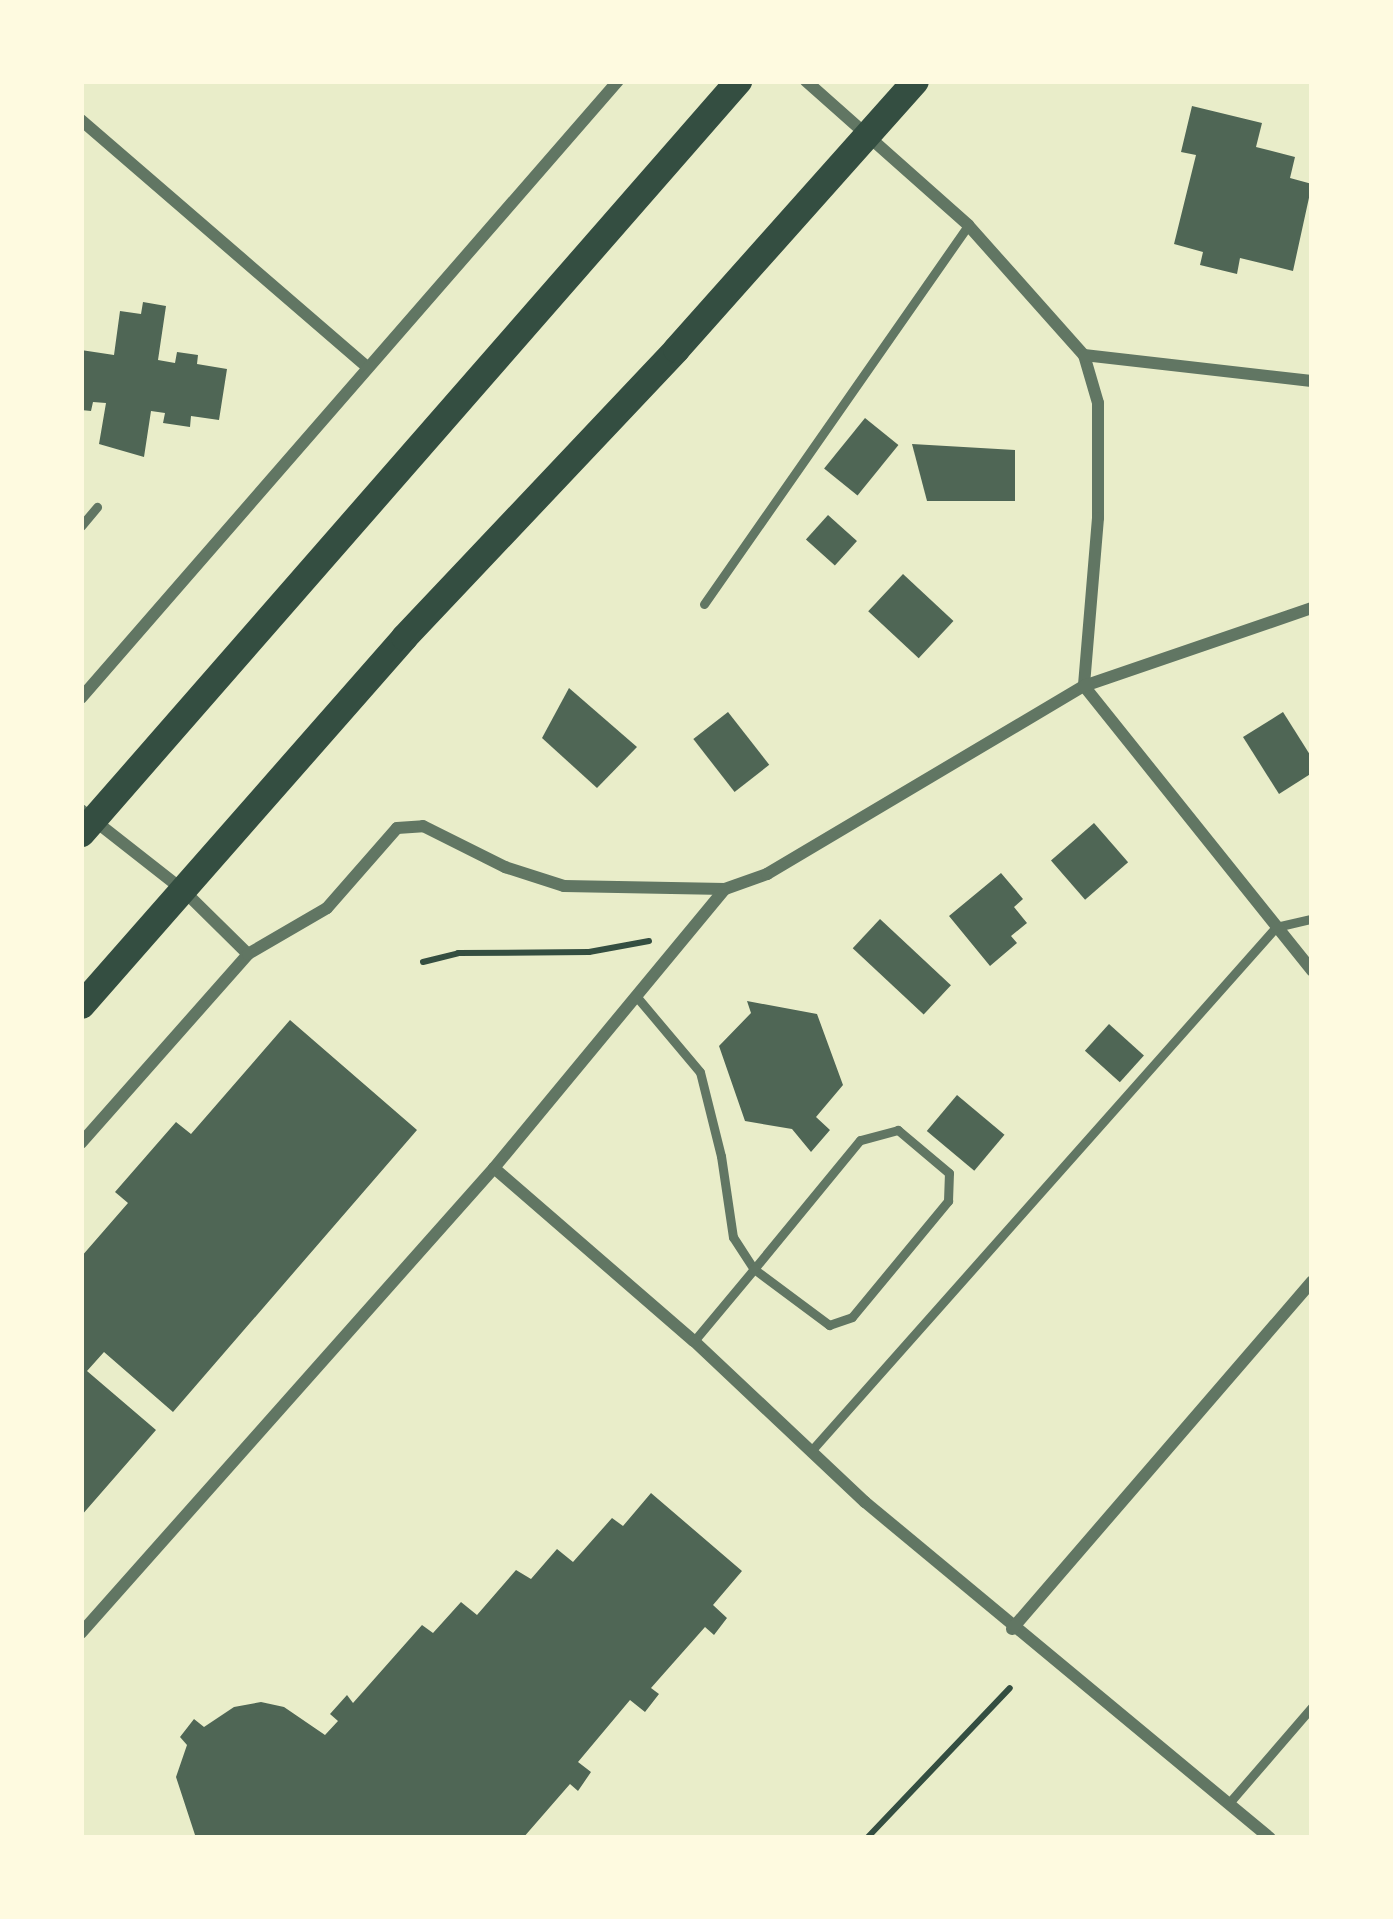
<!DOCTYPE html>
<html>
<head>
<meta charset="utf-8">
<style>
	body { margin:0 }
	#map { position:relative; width:1393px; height:1919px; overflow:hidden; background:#e9edc9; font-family:Ubuntu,sans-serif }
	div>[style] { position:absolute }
	.building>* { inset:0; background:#4f6655; transform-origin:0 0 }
	.path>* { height:6px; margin:-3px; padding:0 3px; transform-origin:3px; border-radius:3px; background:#344e41 }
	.service>* { height:9px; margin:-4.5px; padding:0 4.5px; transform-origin:4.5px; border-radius:4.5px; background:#617663 }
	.minor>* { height:12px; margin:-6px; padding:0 6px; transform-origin:6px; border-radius:6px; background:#617663 }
	.primary>* { height:27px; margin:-13.5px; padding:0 13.5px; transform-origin:13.5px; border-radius:13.5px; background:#344e41 }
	span { translate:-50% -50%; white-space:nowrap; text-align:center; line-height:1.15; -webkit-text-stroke:9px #fefae0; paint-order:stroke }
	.frame { position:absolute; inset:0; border:84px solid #fefae0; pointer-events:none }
</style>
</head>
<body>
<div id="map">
	<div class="building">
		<div style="clip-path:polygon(1192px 106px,1262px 123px,1256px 147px,1295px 157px,1290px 178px,1312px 184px,1293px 271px,1240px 258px,1237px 274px,1200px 265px,1203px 252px,1174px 244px,1196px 155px,1181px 152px)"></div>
		<div style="clip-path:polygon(143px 302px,166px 306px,158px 360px,175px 363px,177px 352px,198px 355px,197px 364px,227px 369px,219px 420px,191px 416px,190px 427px,163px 423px,165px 413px,151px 411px,144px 457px,99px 444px,106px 403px,93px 402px,91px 411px,81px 410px,81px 350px,114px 355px,120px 311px,141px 314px)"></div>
		<div style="left:865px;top:418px;width:43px;height:65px;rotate:39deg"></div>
		<div style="clip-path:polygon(912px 444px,1015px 450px,1015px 501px,927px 501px)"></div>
		<div style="left:828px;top:515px;width:39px;height:33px;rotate:42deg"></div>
		<div style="left:903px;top:574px;width:69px;height:51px;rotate:43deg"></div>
		<div style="clip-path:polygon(569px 688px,637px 747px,597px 788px,542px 738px)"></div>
		<div style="left:728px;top:712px;width:67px;height:44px;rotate:52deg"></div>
		<div style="clip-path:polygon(1283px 712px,1312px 758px,1312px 773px,1279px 794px,1243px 737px)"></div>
		<div style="left:1094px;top:823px;width:52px;height:57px;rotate:49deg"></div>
		<div style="clip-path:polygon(1001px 873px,1023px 899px,1014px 907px,1027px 923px,1011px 936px,1017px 943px,990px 966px,949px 916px)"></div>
		<div style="left:880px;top:919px;width:97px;height:40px;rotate:43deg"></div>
		<div style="clip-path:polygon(747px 1001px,817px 1014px,843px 1085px,816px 1117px,830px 1130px,811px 1152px,792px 1129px,745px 1121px,719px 1046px,751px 1013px)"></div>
		<div style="clip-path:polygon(290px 1020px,417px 1130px,173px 1412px,104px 1352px,87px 1371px,156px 1430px,81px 1516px,81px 1257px,128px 1203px,115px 1192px,176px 1122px,191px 1134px)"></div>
		<div style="left:1109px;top:1024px;width:47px;height:36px;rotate:42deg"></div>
		<div style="left:957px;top:1095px;width:62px;height:47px;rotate:40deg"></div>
		<div style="clip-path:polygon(651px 1493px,742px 1571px,713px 1605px,727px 1618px,714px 1635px,705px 1627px,651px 1688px,659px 1694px,645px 1712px,630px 1700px,578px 1762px,591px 1772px,578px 1791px,570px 1784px,523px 1838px,196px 1838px,176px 1777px,187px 1745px,180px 1737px,194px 1719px,204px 1727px,234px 1707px,261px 1702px,284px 1707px,325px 1735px,338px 1721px,330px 1714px,347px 1695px,353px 1703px,422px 1625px,433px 1633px,461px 1602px,477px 1615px,516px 1570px,531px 1579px,557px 1549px,573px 1562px,612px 1518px,623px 1526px)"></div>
	</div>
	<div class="path">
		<div style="left:423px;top:962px;width:36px;rotate:-14deg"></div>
		<div style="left:458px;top:953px;width:131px;rotate:-0.4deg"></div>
		<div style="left:589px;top:952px;width:61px;rotate:-10.4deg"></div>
		<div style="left:867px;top:1838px;width:207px;rotate:-46.4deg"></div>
	</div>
	<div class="service">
		<div style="left:81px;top:526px;width:25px;rotate:-50deg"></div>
		<div style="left:704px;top:604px;width:462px;rotate:-55.1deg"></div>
		<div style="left:636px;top:996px;width:99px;rotate:49.9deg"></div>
		<div style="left:700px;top:1072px;width:87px;rotate:76deg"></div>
		<div style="left:721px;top:1156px;width:82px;rotate:81.6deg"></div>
		<div style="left:733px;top:1237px;width:38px;rotate:57deg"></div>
		<div style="left:754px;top:1269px;width:94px;rotate:36.7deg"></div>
		<div style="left:829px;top:1325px;width:24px;rotate:-19deg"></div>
		<div style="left:852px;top:1317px;width:151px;rotate:-50.4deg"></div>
		<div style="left:948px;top:1201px;width:28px;rotate:-88deg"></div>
		<div style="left:949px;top:1173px;width:67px;rotate:-139.9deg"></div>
		<div style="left:898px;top:1130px;width:39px;rotate:165deg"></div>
		<div style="left:860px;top:1140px;width:167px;rotate:129.4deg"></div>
		<div style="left:754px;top:1269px;width:94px;rotate:129.8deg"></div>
		<div style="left:811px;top:1451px;width:701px;rotate:-48.41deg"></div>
		<div style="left:1276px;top:927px;width:37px;rotate:-13deg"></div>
		<div style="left:1229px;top:1803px;width:127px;rotate:-49.2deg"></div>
	</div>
	<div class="minor">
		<div style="left:806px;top:81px;width:217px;rotate:41.6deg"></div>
		<div style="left:968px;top:225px;width:174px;rotate:48.3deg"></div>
		<div style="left:1084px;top:355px;width:50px;rotate:73.7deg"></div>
		<div style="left:1098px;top:403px;width:115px;rotate:90deg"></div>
		<div style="left:1098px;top:518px;width:169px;rotate:94.8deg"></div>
		<div style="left:81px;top:120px;width:378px;rotate:40.8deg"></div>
		<div style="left:1084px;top:355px;width:229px;rotate:6.5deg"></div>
		<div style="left:1084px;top:686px;width:365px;rotate:51.3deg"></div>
		<div style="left:81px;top:698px;width:818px;rotate:-48.97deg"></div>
		<div style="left:81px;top:810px;width:130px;rotate:38.1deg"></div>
		<div style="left:183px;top:890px;width:91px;rotate:44.6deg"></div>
		<div style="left:81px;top:1143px;width:252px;rotate:-48.5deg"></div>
		<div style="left:248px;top:954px;width:91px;rotate:-30.2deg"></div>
		<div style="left:327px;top:908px;width:106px;rotate:-48.8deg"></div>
		<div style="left:397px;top:828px;width:26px;rotate:-4deg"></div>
		<div style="left:423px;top:826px;width:92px;rotate:26.6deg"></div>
		<div style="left:505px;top:867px;width:62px;rotate:17.9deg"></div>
		<div style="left:564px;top:886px;width:161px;rotate:1.1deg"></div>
		<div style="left:725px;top:889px;width:45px;rotate:-19.7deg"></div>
		<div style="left:767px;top:874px;width:369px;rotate:-30.7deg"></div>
		<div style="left:1084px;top:686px;width:241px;rotate:-18.9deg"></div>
		<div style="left:494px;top:1168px;width:264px;rotate:40.9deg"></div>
		<div style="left:694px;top:1341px;width:235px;rotate:43.3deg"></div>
		<div style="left:865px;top:1502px;width:526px;rotate:39.68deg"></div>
		<div style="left:1012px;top:1629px;width:459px;rotate:-49.2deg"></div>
		<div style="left:81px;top:1633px;width:622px;rotate:-48.39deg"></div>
		<div style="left:494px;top:1168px;width:362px;rotate:-50.4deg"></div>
	</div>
	<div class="primary">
		<div style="left:81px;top:833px;width:999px;rotate:-48.86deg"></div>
		<div style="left:81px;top:1005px;width:490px;rotate:-48.7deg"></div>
		<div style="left:404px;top:637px;width:396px;rotate:-46.6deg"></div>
		<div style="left:676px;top:349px;width:359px;rotate:-48.3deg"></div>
	</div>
	<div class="frame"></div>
</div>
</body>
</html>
